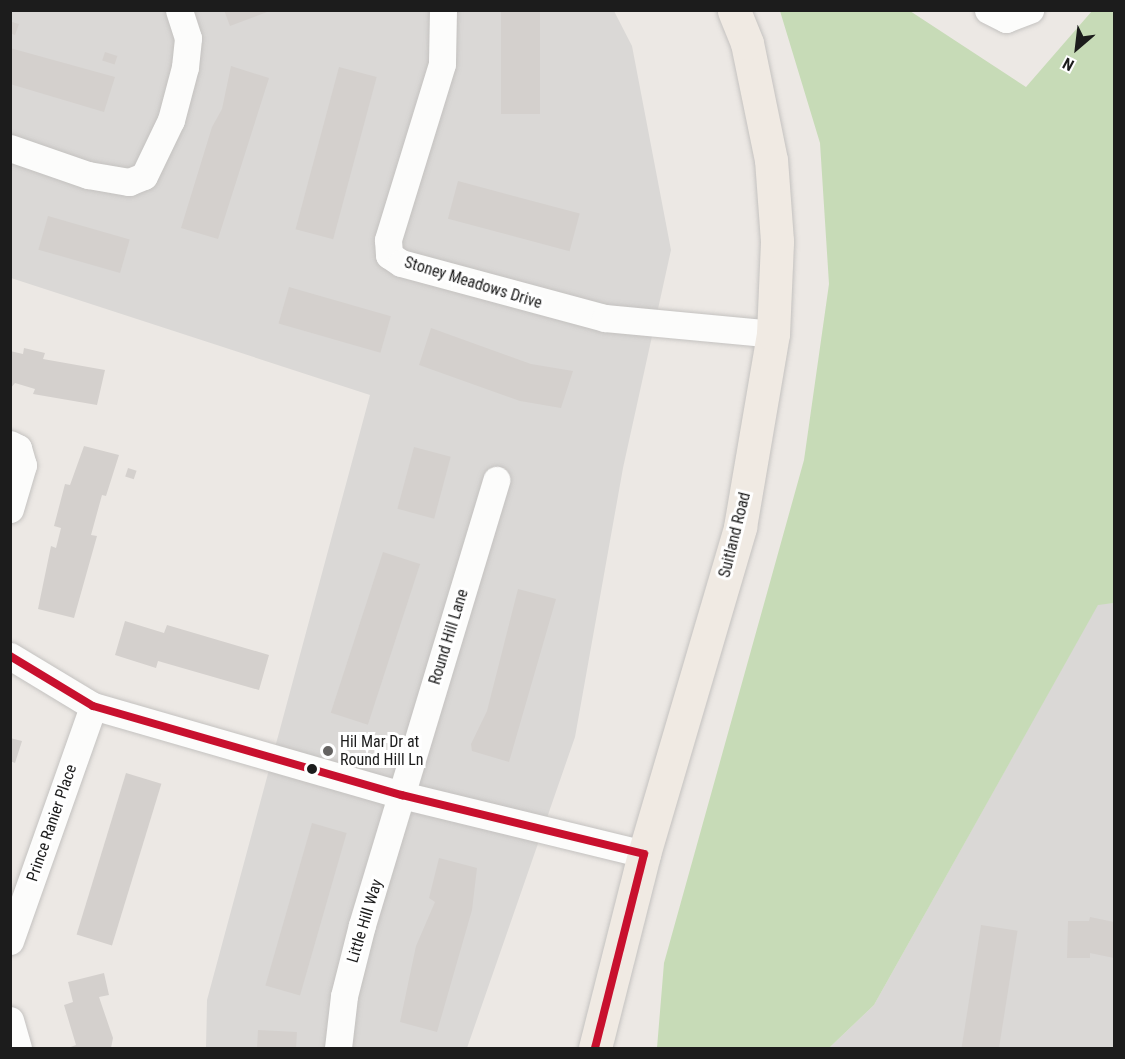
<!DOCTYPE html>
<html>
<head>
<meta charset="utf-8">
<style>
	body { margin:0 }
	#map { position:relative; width:1125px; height:1059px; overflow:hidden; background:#ece8e4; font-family:"Roboto Condensed",sans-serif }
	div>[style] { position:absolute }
	.residential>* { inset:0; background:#dad8d6 }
	.forest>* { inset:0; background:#c7dbb7 }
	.building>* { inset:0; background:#d4d0cd; transform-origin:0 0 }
	.roads { filter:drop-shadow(0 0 2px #c4c2c0) drop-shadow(0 0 2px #c4c2c0) }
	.minor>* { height:27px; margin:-13.5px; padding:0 13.5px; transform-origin:13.5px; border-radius:13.5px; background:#fcfcfb }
	.major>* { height:33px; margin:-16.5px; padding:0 16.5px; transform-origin:16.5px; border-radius:16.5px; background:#f0eae3 }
	.bus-1>* { height:8px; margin:-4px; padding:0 4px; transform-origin:4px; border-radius:4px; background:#c8102e }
	.dots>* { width:16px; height:16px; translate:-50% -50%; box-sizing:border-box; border:3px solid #fff; border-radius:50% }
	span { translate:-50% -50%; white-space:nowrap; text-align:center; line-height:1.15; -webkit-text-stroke:6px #fff; paint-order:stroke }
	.street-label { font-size:16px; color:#1c1c1c }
	.poi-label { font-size:16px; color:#1c1c1c }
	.left { translate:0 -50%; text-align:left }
	.frame { position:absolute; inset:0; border:12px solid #1c1c1c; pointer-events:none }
	.north { position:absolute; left:1047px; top:18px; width:60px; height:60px; -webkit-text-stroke:4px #fff; paint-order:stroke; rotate:208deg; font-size:16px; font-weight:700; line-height:24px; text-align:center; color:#1c1c1c }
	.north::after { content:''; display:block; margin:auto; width:21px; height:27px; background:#1c1c1c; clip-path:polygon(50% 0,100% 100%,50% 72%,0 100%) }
</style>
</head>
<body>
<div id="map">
	<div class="residential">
		<div style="clip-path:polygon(10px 11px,614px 11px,632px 46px,671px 250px,623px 468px,575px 737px,467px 1048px,206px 1048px,207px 1000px,370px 395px,11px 278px)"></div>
		<div style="clip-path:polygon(1114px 603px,1114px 1048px,829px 1048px,874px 1005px,1098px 604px)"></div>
	</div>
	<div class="forest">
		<div style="clip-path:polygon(780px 11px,910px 11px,1026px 87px,1092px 11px,1114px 11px,1114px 603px,1098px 605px,874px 1005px,829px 1048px,657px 1048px,664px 963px,804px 460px,829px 284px,820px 143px)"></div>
	</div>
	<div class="building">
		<div style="clip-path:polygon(224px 10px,266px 10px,267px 12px,230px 26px)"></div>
		<div style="left:501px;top:10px;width:39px;height:104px"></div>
		<div style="clip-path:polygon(12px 22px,19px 24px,15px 35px,10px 33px)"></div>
		<div style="clip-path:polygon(10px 48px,115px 77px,104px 112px,10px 84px)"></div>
		<div style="left:105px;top:52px;width:13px;height:9px;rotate:18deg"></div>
		<div style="clip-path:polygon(231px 66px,269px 78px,218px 239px,181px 228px,212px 127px,222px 109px)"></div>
		<div style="left:339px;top:67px;width:39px;height:168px;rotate:15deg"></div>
		<div style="left:458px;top:181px;width:126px;height:39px;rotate:15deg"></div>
		<div style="left:48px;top:216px;width:85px;height:35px;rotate:16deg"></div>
		<div style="left:289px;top:287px;width:106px;height:38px;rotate:16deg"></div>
		<div style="clip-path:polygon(431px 328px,531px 364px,573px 371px,561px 408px,520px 401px,419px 365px)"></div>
		<div style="clip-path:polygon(24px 348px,45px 353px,43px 359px,105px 370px,97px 405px,33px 394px,35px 389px,15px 383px,10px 389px,10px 351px,23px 354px)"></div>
		<div style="clip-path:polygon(84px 446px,119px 455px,106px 496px,102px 495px,91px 535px,97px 536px,74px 618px,38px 609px,51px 546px,56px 548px,61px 528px,54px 526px,65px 484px,70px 485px)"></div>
		<div style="left:414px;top:447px;width:38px;height:64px;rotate:15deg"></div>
		<div style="left:128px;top:468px;width:9px;height:9px;rotate:18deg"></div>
		<div style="left:383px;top:552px;width:39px;height:169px;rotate:18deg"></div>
		<div style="clip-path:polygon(518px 589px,556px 599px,509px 762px,472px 751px,471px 744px,487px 711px)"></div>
		<div style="clip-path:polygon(125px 621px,164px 633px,167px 625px,269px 655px,259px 690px,158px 661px,156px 668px,115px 655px)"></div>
		<div style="clip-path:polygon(10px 738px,22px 741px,15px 763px,10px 761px)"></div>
		<div style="left:126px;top:773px;width:37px;height:169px;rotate:17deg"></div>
		<div style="left:312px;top:823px;width:36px;height:169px;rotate:16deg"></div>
		<div style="clip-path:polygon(439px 858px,477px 868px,472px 910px,437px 1032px,400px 1022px,416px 946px,435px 902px,429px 898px)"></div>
		<div style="clip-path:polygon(1090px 917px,1114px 922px,1114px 958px,1090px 953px,1090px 958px,1067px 958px,1068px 921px,1089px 921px)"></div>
		<div style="left:981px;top:925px;width:37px;height:124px;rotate:9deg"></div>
		<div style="clip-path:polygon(104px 973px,109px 995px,99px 997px,113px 1038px,111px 1048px,68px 1048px,76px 1045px,64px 1005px,73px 1002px,68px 982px)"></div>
		<div style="left:258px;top:1030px;width:39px;height:18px;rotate:3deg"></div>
	</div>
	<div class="roads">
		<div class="minor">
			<div style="left:443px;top:10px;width:54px;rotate:91.1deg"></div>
			<div style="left:442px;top:64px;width:184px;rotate:107.1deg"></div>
			<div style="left:388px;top:240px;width:15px;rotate:86deg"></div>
			<div style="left:389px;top:255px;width:14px;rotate:34deg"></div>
			<div style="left:401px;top:263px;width:211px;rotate:15.1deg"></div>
			<div style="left:605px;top:318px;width:169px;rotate:5.4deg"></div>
			<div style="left:988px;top:10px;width:20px;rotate:27deg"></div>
			<div style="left:1006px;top:19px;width:26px;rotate:-21deg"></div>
			<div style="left:10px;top:148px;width:83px;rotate:19.1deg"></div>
			<div style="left:88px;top:175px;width:42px;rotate:9.7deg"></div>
			<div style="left:129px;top:182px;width:16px;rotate:-22deg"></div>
			<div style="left:144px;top:176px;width:62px;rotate:-64.3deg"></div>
			<div style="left:171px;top:120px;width:55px;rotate:-75.2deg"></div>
			<div style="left:185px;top:67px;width:29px;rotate:-84deg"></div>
			<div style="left:188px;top:38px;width:29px;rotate:-108deg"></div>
			<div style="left:10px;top:444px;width:9px;rotate:27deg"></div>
			<div style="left:18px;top:448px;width:18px;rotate:74deg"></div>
			<div style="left:23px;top:465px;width:46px;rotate:106.5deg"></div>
			<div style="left:10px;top:656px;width:97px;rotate:31.1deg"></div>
			<div style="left:93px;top:706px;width:322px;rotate:16.1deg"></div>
			<div style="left:402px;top:795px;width:249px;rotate:13.7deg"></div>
			<div style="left:10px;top:941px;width:249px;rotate:-70.5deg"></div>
			<div style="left:10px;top:1020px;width:29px;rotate:74deg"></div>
			<div style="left:338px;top:1048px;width:52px;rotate:-83.4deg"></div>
			<div style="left:344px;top:996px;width:73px;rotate:-75.8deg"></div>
			<div style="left:362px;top:925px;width:465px;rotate:-73.2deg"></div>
		</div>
		<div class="major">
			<div style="left:595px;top:1048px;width:200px;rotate:-75.8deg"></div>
			<div style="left:644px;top:854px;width:341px;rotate:-73.6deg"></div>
			<div style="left:740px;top:527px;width:196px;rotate:-80.3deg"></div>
			<div style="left:773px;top:334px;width:93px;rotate:-87.5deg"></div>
			<div style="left:777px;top:241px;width:81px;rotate:-94.2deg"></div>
			<div style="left:771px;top:160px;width:119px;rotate:-101.6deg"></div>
			<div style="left:747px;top:43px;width:35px;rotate:-112deg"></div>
		</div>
	</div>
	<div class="bus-1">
		<div style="left:10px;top:656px;width:97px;rotate:31.1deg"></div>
		<div style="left:93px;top:706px;width:322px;rotate:16.1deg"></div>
		<div style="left:402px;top:795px;width:249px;rotate:13.7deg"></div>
		<div style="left:595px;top:1048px;width:200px;rotate:-75.8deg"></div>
	</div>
	<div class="dots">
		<div style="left:328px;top:751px;background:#656362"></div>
		<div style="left:312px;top:769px;background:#1c1c1c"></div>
	</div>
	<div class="street-label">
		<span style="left:473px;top:283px;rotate:17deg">Stoney Meadows Drive</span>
		<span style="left:735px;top:535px;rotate:-76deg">Suitland Road</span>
		<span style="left:449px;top:637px;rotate:-73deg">Round Hill Lane</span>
		<span style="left:52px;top:823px;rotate:-71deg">Prince Ranier Place</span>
		<span style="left:365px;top:921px;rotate:-73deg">Little Hill Way</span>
	</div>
	<div class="poi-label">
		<span class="left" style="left:340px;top:751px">Hil Mar Dr at<br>Round Hill Ln</span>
	</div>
	<div class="frame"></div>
	<div class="north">N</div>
</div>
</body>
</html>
